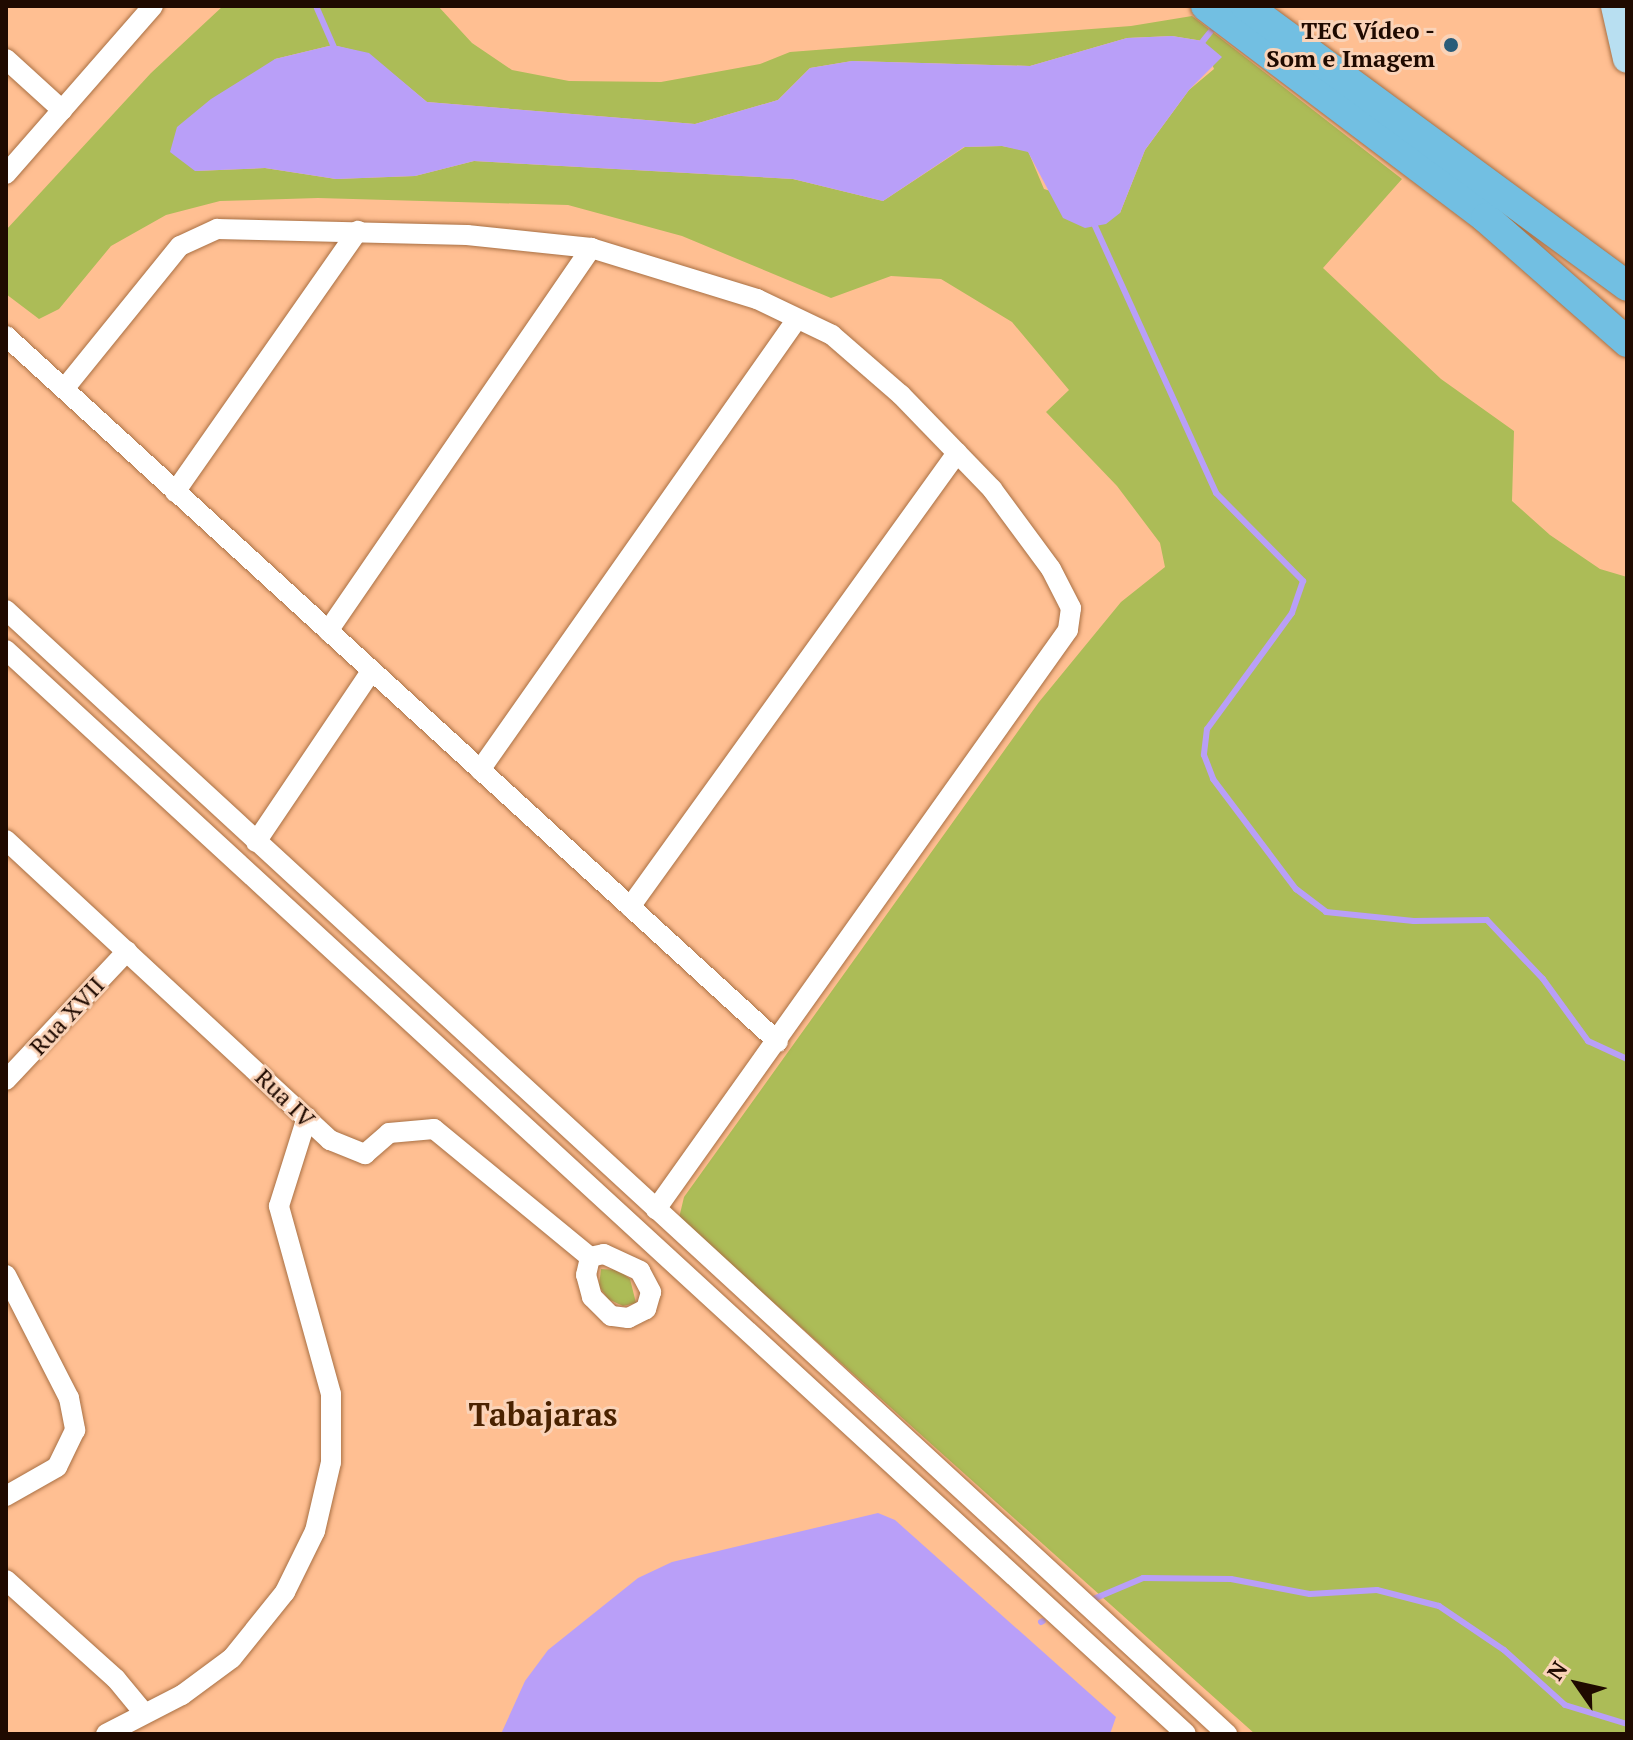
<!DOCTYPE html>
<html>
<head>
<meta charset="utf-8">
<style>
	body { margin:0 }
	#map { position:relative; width:1633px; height:1740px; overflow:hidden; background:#ffbf92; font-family:"PT Serif",serif }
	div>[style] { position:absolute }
	.green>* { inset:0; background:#acbc57 }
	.water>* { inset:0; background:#b99ff8 }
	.stream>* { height:6px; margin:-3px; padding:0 3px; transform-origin:3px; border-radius:3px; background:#b99ff8 }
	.roads { filter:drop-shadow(0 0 2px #a97044) drop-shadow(0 0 2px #a97044) }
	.street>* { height:20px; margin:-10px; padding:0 10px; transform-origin:10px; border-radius:10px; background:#fff }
	.secondary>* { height:28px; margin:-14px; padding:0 14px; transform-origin:14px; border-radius:14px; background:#b8dff1 }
	.primary>* { height:30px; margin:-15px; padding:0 15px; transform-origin:15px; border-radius:15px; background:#72bfe2 }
	.dots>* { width:22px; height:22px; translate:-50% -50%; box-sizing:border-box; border:4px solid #fad3b8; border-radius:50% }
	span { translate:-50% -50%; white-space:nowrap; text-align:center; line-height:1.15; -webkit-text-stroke:6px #fad3b8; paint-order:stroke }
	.poi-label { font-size:24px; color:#1f0a00; font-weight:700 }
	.right { translate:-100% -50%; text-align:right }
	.street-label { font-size:24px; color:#1f0a00 }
	.district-label { font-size:32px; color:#4a2200; font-weight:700 }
	.frame { position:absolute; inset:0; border:8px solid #1f0a00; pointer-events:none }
	.north { position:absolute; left:1537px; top:1644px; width:80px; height:80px; -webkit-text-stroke:6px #fad3b8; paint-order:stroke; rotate:304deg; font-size:22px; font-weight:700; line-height:32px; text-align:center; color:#1f0a00 }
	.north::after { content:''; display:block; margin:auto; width:28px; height:36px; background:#1f0a00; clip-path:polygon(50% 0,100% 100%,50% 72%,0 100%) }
</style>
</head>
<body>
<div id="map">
	<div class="green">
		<div style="clip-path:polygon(evenodd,223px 6px,438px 6px,472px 43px,512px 70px,569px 81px,661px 82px,760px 64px,790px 52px,1131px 26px,1192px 16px,1402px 179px,1323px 268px,1441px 379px,1514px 431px,1512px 501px,1550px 535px,1600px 569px,1627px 577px,1627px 1734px,1255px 1734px,679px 1218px,684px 1197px,1039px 702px,1121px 602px,1165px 567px,1160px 543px,1117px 486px,1046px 412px,1069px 390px,1012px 322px,941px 279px,891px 276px,831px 298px,682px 236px,568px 205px,318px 198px,220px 201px,166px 215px,111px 246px,59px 309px,39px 319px,6px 294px,6px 230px,151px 73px,223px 6px,1172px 36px,1203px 41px,1214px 69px,1189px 90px,1145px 150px,1120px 213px,1044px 189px,1028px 151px,1002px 146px,965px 147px,883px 201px,793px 179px,474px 161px,415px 176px,336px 179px,265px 168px,195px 171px,275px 59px,333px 45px,369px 54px,427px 102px,695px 124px,778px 100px,810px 68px,852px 61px,1030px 66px,1127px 38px,1172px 36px)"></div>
		<div style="clip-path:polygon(601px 1269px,618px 1270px,630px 1279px,636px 1303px,623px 1306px,608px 1299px,599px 1286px)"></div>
	</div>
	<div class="water">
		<div style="clip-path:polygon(1172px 36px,1203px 41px,1222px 57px,1189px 90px,1145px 150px,1120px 213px,1106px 224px,1085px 228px,1063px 218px,1028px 152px,1002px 146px,964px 147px,883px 201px,793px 179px,474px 161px,415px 176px,336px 179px,265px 168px,195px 171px,170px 152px,177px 127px,211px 99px,275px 59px,333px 45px,369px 53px,427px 102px,695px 124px,778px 100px,810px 68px,852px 61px,1030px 66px,1127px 38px)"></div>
		<div style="clip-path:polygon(878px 1513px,895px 1520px,1116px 1717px,1110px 1734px,501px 1734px,525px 1681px,548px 1650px,638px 1578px,672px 1562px)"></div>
	</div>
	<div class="stream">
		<div style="left:316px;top:6px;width:43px;rotate:66.4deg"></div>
		<div style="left:1203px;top:41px;width:13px;rotate:-51deg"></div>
		<div style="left:1095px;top:226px;width:293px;rotate:65.6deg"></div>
		<div style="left:1216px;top:493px;width:124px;rotate:45.3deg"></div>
		<div style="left:1303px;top:581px;width:34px;rotate:109deg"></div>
		<div style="left:1292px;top:613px;width:144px;rotate:126.2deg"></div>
		<div style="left:1207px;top:729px;width:26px;rotate:97deg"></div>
		<div style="left:1204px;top:755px;width:26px;rotate:69deg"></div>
		<div style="left:1213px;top:779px;width:138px;rotate:53deg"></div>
		<div style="left:1296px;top:889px;width:38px;rotate:37deg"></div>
		<div style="left:1326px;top:912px;width:88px;rotate:5.8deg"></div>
		<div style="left:1414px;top:921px;width:73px;rotate:-0.8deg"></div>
		<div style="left:1487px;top:920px;width:81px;rotate:46.5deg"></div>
		<div style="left:1543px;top:979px;width:77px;rotate:54deg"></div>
		<div style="left:1588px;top:1041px;width:43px;rotate:24.8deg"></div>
		<div style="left:1091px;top:1600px;width:56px;rotate:-22.9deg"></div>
		<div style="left:1143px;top:1578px;width:88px;rotate:0.7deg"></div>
		<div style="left:1231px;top:1579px;width:80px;rotate:10.8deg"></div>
		<div style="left:1310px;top:1594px;width:67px;rotate:-3.4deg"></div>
		<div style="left:1377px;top:1590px;width:64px;rotate:14.5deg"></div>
		<div style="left:1439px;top:1606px;width:78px;rotate:34.1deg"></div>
		<div style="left:1504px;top:1650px;width:82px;rotate:42deg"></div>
		<div style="left:1565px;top:1705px;width:65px;rotate:17deg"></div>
		<div style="left:1041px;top:1622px;width:2px;rotate:-27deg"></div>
	</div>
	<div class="roads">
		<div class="street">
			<div style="left:6px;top:59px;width:76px;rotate:42.3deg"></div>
			<div style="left:6px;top:174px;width:223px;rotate:-48.8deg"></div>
			<div style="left:6px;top:336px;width:1046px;rotate:42.44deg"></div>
			<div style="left:64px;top:389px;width:184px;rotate:-51deg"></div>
			<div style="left:180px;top:246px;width:41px;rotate:-24.7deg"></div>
			<div style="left:217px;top:229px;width:250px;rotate:1.4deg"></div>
			<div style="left:467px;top:235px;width:125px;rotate:6deg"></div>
			<div style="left:591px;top:248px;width:174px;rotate:17.1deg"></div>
			<div style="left:757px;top:299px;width:83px;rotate:25.6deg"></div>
			<div style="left:832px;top:335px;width:91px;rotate:41deg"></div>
			<div style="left:901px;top:395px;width:131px;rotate:45.9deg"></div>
			<div style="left:992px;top:489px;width:99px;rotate:53.6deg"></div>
			<div style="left:1051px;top:569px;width:44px;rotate:62.9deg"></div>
			<div style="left:1071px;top:608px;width:22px;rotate:98deg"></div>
			<div style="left:1068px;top:630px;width:711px;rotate:125.43deg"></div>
			<div style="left:175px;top:492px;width:319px;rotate:-55deg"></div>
			<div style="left:6px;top:610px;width:1660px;rotate:42.63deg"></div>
			<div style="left:328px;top:631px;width:465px;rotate:-55.5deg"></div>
			<div style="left:6px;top:650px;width:1602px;rotate:42.57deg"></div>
			<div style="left:480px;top:770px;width:551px;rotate:-54.9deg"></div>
			<div style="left:6px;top:840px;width:442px;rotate:42.8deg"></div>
			<div style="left:330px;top:1140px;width:38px;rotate:22deg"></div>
			<div style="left:365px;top:1154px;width:32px;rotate:-41deg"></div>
			<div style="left:389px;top:1133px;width:45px;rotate:-5.1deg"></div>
			<div style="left:434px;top:1129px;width:202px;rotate:39.4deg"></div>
			<div style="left:256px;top:842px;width:204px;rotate:-56deg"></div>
			<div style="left:630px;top:907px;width:560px;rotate:-54.24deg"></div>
			<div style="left:6px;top:1080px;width:177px;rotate:-46.8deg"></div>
			<div style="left:604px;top:1254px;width:40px;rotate:25deg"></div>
			<div style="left:640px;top:1271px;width:24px;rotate:62deg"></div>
			<div style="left:651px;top:1292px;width:18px;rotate:106deg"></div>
			<div style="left:646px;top:1309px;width:20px;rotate:153deg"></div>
			<div style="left:628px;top:1318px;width:17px;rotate:-173deg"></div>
			<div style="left:611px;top:1316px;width:27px;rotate:-135deg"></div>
			<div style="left:592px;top:1297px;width:23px;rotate:-105deg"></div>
			<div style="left:586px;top:1275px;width:18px;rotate:-77deg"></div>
			<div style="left:590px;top:1257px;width:14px;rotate:-12deg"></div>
			<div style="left:6px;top:1275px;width:138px;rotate:62.9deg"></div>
			<div style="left:69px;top:1398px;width:33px;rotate:79deg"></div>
			<div style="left:75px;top:1430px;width:41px;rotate:115.9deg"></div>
			<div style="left:57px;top:1467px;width:59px;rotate:150.4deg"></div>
			<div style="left:6px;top:1580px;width:148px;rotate:42deg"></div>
			<div style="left:116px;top:1679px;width:44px;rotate:50.5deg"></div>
			<div style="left:106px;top:1734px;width:85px;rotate:-27.2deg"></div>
			<div style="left:182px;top:1695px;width:62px;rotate:-36.5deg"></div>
			<div style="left:232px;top:1658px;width:85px;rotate:-51.2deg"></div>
			<div style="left:285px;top:1592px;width:68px;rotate:-63.8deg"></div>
			<div style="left:315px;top:1531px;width:71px;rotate:-76.9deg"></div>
			<div style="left:331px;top:1462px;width:68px;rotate:-90deg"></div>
			<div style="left:331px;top:1394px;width:195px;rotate:-105.5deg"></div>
			<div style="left:279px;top:1206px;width:93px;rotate:-72.5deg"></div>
		</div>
		<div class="secondary">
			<div style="left:1615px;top:6px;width:54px;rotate:77.2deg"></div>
		</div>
		<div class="primary">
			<div style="left:1206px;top:6px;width:351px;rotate:37.1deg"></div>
			<div style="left:1486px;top:218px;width:188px;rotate:41.3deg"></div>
			<div style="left:1246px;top:6px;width:473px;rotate:36.3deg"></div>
		</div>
	</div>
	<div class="dots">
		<div style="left:1451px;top:45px;background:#295c79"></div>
	</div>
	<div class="poi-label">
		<span class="right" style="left:1435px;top:45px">TEC Vídeo -<br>Som e Imagem</span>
	</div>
	<div class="street-label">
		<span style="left:67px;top:1016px;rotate:-47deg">Rua XVII</span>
		<span style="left:285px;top:1098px;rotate:44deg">Rua IV</span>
	</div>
	<div class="district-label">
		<span style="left:543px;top:1414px">Tabajaras</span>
	</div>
	<div class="frame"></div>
	<div class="north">N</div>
</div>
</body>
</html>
